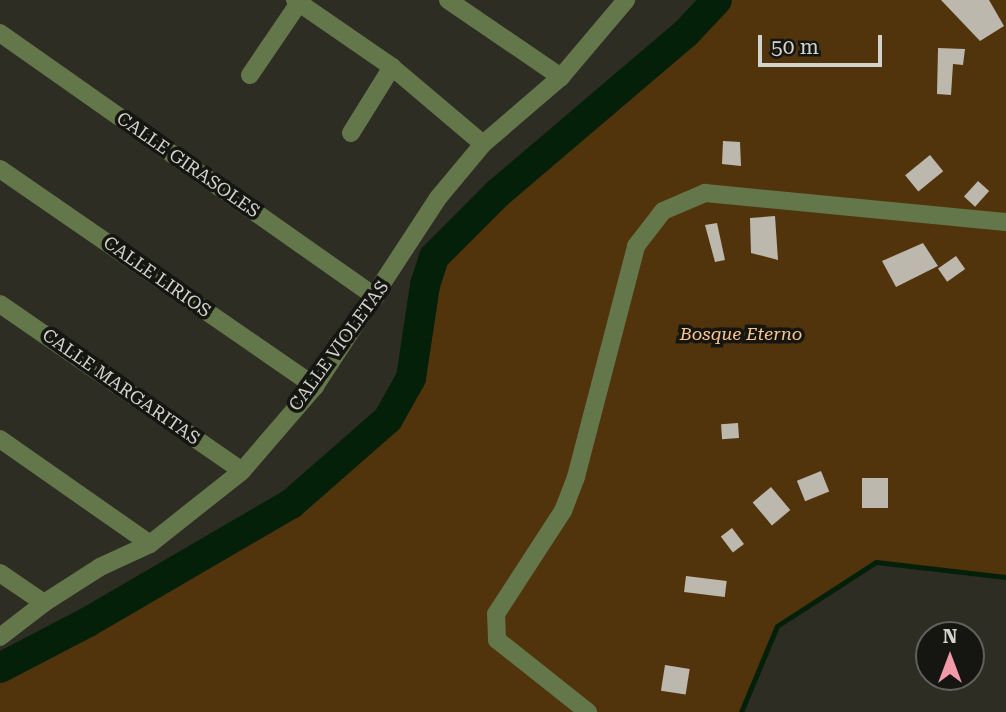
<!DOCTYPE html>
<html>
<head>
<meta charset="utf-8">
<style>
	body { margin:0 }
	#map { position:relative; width:1006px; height:712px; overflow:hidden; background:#2d2d24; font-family:"Roboto Serif",serif }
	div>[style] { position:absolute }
	.green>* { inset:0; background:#51330c }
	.stream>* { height:5px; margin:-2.5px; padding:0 2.5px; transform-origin:2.5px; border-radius:2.5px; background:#042009 }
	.river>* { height:30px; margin:-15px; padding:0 15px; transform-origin:15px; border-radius:15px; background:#042009 }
	.building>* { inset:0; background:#bdb8ad; transform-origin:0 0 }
	.minor>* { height:18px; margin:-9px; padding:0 9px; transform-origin:9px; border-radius:9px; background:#64774a }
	span { translate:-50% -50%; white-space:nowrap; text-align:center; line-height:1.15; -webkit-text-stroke:7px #151511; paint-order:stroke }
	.street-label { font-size:18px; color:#d3d3cd }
	.park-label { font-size:18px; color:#fec68a; font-style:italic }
	.north { position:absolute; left:915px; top:621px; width:70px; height:70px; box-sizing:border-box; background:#151511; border:2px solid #61615c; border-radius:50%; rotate:0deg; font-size:19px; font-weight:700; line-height:28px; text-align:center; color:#d3d3cd }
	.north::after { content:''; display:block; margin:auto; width:24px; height:32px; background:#f39aa9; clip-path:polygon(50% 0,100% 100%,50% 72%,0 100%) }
	.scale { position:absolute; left:758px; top:35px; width:124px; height:32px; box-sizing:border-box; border:4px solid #d3d3cd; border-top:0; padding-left:9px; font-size:21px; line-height:24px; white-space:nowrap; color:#d3d3cd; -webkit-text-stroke:5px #151511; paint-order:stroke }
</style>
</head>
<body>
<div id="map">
	<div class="green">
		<div style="clip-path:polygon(717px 0,1006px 0,1006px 577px,876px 563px,777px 626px,741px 712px,0 712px,0 668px,88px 622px,291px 504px,388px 419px,411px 378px,425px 285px,434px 257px,498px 193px,686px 33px)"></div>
	</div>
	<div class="stream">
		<div style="left:741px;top:712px;width:93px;rotate:-67.3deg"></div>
		<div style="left:777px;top:626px;width:118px;rotate:-32.9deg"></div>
		<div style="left:876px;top:562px;width:131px;rotate:6.6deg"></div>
	</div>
	<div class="river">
		<div style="left:0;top:668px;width:99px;rotate:-27.6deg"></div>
		<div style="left:88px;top:622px;width:235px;rotate:-30.2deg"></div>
		<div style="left:291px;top:504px;width:129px;rotate:-41.2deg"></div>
		<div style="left:388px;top:419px;width:47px;rotate:-60.7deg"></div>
		<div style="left:411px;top:378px;width:94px;rotate:-81.4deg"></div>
		<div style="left:425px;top:285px;width:29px;rotate:-72deg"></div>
		<div style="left:434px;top:257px;width:91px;rotate:-45deg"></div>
		<div style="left:498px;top:193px;width:247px;rotate:-40.4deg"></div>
		<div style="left:686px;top:33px;width:45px;rotate:-46.8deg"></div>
	</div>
	<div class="building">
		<div style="clip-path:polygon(941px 0,989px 0,1004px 26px,980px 41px)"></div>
		<div style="clip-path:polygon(938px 48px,965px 49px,963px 65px,953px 64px,951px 95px,937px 94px)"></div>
		<div style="clip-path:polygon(723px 141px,740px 142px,741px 166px,722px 164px)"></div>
		<div style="left:930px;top:155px;width:21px;height:32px;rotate:51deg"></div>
		<div style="left:978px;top:181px;width:15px;height:21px;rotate:42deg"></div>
		<div style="clip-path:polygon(775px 216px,778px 260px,751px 253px,750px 218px)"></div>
		<div style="clip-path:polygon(717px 223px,725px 260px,715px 262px,705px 225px)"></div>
		<div style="clip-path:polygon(923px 243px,938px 266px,896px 287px,882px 261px)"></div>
		<div style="left:956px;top:256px;width:16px;height:22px;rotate:55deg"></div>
		<div style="left:738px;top:423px;width:15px;height:17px;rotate:86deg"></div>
		<div style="left:821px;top:471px;width:22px;height:26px;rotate:68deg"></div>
		<div style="left:862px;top:478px;width:26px;height:30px"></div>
		<div style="left:771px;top:487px;width:30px;height:24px;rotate:50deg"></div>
		<div style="left:732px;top:528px;width:20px;height:14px;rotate:53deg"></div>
		<div style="left:686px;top:576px;width:41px;height:16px;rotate:7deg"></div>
		<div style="left:665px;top:665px;width:25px;height:26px;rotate:9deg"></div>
	</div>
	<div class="minor">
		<div style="left:295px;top:0;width:118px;rotate:34.6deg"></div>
		<div style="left:392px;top:67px;width:119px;rotate:40.2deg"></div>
		<div style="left:448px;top:0;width:137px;rotate:34.3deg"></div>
		<div style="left:0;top:33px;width:459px;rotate:35.1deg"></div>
		<div style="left:250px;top:75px;width:87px;rotate:-55.8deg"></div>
		<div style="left:351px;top:133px;width:78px;rotate:-58.2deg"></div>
		<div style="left:0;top:169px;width:383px;rotate:34.6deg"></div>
		<div style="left:0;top:304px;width:294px;rotate:34.6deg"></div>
		<div style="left:0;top:439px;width:183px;rotate:35deg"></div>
		<div style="left:0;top:573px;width:53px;rotate:34.3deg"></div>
		<div style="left:0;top:637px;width:56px;rotate:-37.7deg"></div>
		<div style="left:44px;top:603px;width:67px;rotate:-32.7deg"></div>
		<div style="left:100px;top:567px;width:55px;rotate:-24.7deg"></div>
		<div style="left:150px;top:544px;width:117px;rotate:-38.4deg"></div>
		<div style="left:242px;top:471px;width:112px;rotate:-49.3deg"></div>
		<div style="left:315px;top:386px;width:225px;rotate:-56.8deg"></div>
		<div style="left:438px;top:198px;width:70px;rotate:-50.2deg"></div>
		<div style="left:483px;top:144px;width:103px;rotate:-40.7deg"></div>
		<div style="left:561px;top:77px;width:101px;rotate:-49.8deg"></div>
		<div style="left:588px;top:712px;width:116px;rotate:-141.6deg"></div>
		<div style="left:497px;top:640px;width:26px;rotate:-92deg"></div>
		<div style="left:496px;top:614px;width:123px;rotate:-57deg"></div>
		<div style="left:563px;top:511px;width:36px;rotate:-69deg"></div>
		<div style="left:576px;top:477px;width:239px;rotate:-75.4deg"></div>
		<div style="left:636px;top:246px;width:44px;rotate:-52.4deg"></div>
		<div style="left:663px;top:211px;width:46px;rotate:-23.2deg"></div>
		<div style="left:705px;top:193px;width:302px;rotate:5.5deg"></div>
	</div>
	<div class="street-label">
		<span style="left:188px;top:165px;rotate:35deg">CALLE GIRASOLES</span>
		<span style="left:157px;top:277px;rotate:35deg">CALLE LIRIOS</span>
		<span style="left:339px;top:346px;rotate:-54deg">CALLE VIOLETAS</span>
		<span style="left:121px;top:387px;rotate:35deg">CALLE MARGARITAS</span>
	</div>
	<div class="park-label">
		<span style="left:741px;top:334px">Bosque Eterno</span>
	</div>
	<div class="north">N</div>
	<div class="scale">50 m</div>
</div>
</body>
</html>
